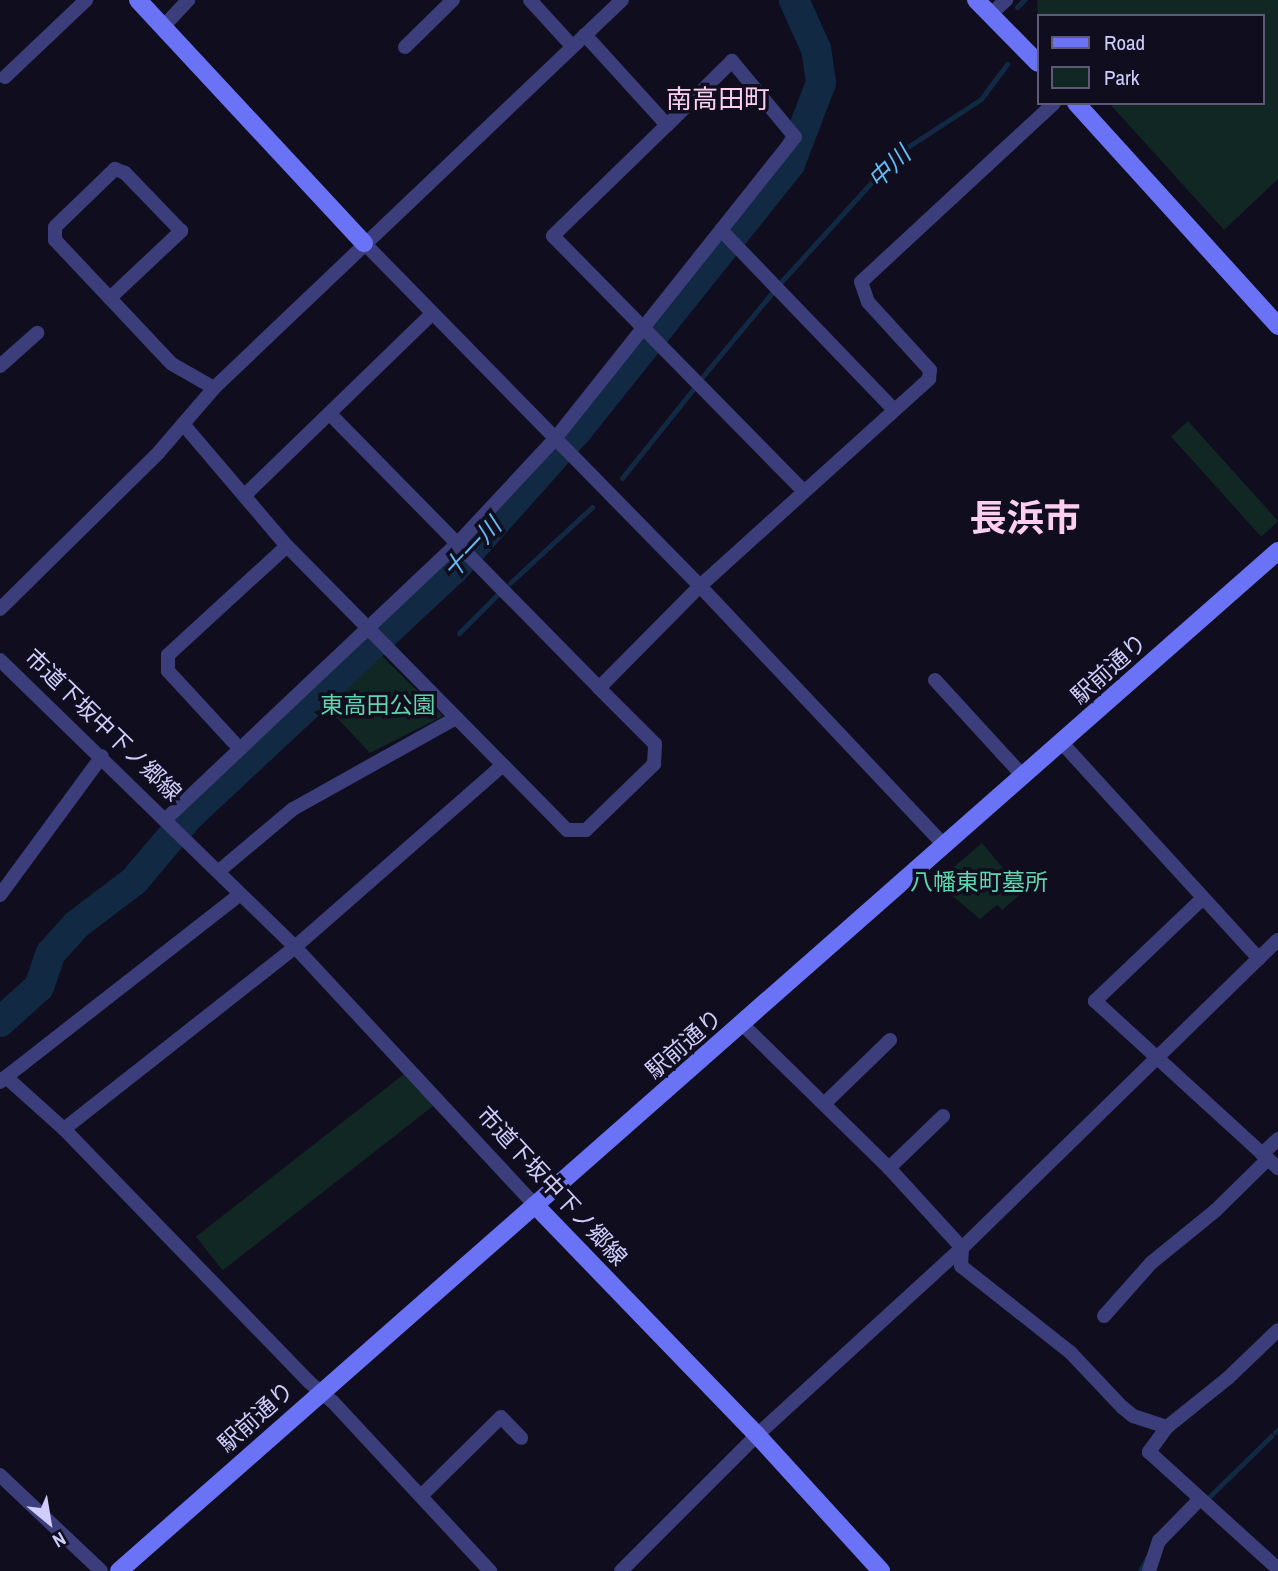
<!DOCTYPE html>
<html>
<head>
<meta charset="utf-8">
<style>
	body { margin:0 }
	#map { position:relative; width:1278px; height:1571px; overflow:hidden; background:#0f0d1e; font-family:"Archivo Narrow","Noto Sans JP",sans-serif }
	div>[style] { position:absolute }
	.green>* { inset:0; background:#112724; transform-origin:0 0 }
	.stream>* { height:5px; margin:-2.5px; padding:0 2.5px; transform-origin:2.5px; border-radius:2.5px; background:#112943 }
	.river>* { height:30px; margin:-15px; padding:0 15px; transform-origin:15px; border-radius:15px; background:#112943 }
	.street>* { height:14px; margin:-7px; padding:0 7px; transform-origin:7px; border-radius:7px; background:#3b3e7a }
	.secondary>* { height:18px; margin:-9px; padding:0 9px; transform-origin:9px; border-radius:9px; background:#6a72f6 }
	span { translate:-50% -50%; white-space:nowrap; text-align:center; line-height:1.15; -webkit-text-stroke:7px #0f0d1e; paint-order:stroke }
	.street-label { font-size:23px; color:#cecdfc }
	.park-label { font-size:23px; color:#5ed7ae }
	.water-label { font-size:24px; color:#61bef6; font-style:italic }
	.quarter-label { font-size:26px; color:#fccff0 }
	.town-label { font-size:37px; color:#fccff0; font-weight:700 }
	.legend { position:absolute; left:1037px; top:14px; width:228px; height:91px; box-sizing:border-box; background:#0f0d1e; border:2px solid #5b5a77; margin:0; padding:9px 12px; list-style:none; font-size:21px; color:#cecdfc }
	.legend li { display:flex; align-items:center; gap:14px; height:35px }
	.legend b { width:35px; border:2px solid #5b5a77 }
	.north { position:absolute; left:14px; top:1487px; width:70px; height:70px; -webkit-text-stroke:5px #0f0d1e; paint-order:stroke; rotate:150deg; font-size:19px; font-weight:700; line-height:28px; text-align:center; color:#cecdfc }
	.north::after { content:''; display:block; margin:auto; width:24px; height:32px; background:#cecdfc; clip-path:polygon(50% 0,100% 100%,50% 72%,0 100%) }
</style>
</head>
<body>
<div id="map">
	<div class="green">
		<div style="clip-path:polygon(1037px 0,1278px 0,1278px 179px,1224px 230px,1109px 103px,1262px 103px,1262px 16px,1038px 16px,1038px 26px)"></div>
		<div style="left:1188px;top:421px;width:135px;height:23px;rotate:48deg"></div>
		<div style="clip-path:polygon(376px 650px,443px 716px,370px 753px,321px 701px)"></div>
		<div style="clip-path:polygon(982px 843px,1023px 892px,1002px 910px,997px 905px,980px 919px,936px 882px)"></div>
		<div style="left:408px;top:1071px;width:43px;height:269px;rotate:52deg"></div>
	</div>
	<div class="stream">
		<div style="left:1017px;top:7px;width:10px;rotate:-45deg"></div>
		<div style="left:781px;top:282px;width:173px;rotate:-47.8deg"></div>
		<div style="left:897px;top:154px;width:100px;rotate:-33.2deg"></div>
		<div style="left:981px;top:99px;width:44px;rotate:-53.4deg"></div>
		<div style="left:703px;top:376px;width:108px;rotate:-50.3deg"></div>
		<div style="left:622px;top:478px;width:115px;rotate:-51.3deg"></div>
		<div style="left:510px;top:583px;width:112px;rotate:-42.8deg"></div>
		<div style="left:459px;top:633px;width:54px;rotate:-45deg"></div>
		<div style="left:1275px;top:1432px;width:4px;rotate:-34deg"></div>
		<div style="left:1207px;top:1499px;width:90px;rotate:-44.5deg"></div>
		<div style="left:1140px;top:1571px;width:15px;rotate:-62deg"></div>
	</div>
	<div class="river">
		<div style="left:0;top:1022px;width:52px;rotate:-41.9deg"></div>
		<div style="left:39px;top:987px;width:36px;rotate:-71deg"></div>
		<div style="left:51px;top:953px;width:38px;rotate:-48deg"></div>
		<div style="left:76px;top:925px;width:73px;rotate:-37.2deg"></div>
		<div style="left:134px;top:881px;width:85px;rotate:-49.8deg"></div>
		<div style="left:189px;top:816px;width:361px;rotate:-43deg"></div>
		<div style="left:453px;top:570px;width:186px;rotate:-48.3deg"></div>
		<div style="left:577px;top:431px;width:342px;rotate:-51.4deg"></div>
		<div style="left:790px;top:164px;width:87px;rotate:-69.1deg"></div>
		<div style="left:821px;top:83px;width:34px;rotate:-98deg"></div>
		<div style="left:816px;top:49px;width:54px;rotate:-114.2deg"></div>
	</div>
	<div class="street">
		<div style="left:530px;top:0;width:62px;rotate:47.6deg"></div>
		<div style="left:991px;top:14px;width:21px;rotate:-43deg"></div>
		<div style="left:163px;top:27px;width:37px;rotate:-47deg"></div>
		<div style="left:405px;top:47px;width:67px;rotate:-44.4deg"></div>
		<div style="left:5px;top:77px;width:112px;rotate:-43.5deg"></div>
		<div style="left:667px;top:125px;width:159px;rotate:135.8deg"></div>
		<div style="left:553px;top:236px;width:358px;rotate:45.5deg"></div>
		<div style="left:721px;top:230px;width:250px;rotate:46.1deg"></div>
		<div style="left:110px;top:298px;width:98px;rotate:-43.3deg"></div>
		<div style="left:181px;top:231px;width:81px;rotate:-134deg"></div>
		<div style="left:125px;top:173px;width:11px;rotate:-158deg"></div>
		<div style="left:115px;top:169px;width:83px;rotate:136deg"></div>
		<div style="left:55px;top:227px;width:13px;rotate:90deg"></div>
		<div style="left:55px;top:240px;width:170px;rotate:46.7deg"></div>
		<div style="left:172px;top:364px;width:48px;rotate:29.7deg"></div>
		<div style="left:0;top:366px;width:50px;rotate:-41.7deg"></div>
		<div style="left:330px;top:414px;width:384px;rotate:45.5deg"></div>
		<div style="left:183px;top:424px;width:160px;rotate:49.6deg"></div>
		<div style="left:245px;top:495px;width:260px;rotate:-44.1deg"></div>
		<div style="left:0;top:609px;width:223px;rotate:-44.6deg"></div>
		<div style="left:159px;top:452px;width:84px;rotate:-49.3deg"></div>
		<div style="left:214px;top:388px;width:563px;rotate:-43.56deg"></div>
		<div style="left:0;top:660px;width:412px;rotate:44.2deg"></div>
		<div style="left:295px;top:947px;width:352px;rotate:47.1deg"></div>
		<div style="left:935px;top:680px;width:130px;rotate:47.5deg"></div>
		<div style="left:1062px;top:743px;width:292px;rotate:47.6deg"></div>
		<div style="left:239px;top:748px;width:105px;rotate:-132.7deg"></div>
		<div style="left:168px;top:671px;width:16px;rotate:-90deg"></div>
		<div style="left:168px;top:655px;width:161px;rotate:-42.5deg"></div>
		<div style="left:287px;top:546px;width:308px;rotate:45.4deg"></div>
		<div style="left:167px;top:818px;width:399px;rotate:-43.4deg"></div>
		<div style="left:457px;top:544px;width:142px;rotate:-47deg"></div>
		<div style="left:554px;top:440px;width:387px;rotate:-51.5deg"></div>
		<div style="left:795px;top:137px;width:99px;rotate:-129.7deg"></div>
		<div style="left:732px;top:61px;width:91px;rotate:135.4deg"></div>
		<div style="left:667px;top:125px;width:122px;rotate:-132.3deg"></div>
		<div style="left:944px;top:845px;width:356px;rotate:-133.3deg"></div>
		<div style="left:700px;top:586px;width:309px;rotate:-42.1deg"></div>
		<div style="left:929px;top:379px;width:9px;rotate:-84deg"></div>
		<div style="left:930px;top:370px;width:92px;rotate:-132.4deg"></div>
		<div style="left:868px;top:302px;width:21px;rotate:-109deg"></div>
		<div style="left:861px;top:282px;width:263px;rotate:-42.8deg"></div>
		<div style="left:219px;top:871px;width:97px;rotate:-40deg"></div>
		<div style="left:293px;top:809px;width:187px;rotate:-29.2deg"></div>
		<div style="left:0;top:895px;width:172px;rotate:-53.7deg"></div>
		<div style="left:1202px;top:899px;width:148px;rotate:136.4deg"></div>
		<div style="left:1095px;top:1001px;width:248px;rotate:42.4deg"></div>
		<div style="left:743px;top:1025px;width:204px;rotate:44.4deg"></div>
		<div style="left:889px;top:1168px;width:108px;rotate:47.6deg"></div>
		<div style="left:962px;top:1248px;width:441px;rotate:-44.3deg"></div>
		<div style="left:6px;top:1077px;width:297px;rotate:-38deg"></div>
		<div style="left:0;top:1082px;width:8px;rotate:-40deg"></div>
		<div style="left:6px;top:1077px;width:78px;rotate:41.9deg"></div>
		<div style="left:64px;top:1129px;width:294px;rotate:-38.2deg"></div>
		<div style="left:295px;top:947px;width:276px;rotate:-41.2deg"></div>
		<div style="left:503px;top:765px;width:91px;rotate:45.4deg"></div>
		<div style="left:567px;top:830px;width:19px"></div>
		<div style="left:586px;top:830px;width:95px;rotate:-44.1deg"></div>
		<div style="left:654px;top:764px;width:20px;rotate:-87deg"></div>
		<div style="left:655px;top:744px;width:79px;rotate:-135deg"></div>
		<div style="left:599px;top:688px;width:144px;rotate:-45.3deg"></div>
		<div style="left:700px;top:586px;width:480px;rotate:-134.4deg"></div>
		<div style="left:824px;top:1104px;width:92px;rotate:-44.1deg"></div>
		<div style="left:64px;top:1129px;width:352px;rotate:45.9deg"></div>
		<div style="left:309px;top:1382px;width:31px;rotate:40deg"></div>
		<div style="left:333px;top:1402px;width:231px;rotate:47.1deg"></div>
		<div style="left:1262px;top:1154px;width:22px;rotate:-43deg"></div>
		<div style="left:889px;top:1168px;width:75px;rotate:-43.9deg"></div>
		<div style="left:962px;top:1248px;width:18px;rotate:93deg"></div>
		<div style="left:961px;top:1266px;width:139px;rotate:38.3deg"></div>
		<div style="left:1070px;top:1352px;width:76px;rotate:46.6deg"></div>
		<div style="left:1122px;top:1407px;width:14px;rotate:39deg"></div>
		<div style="left:1133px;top:1416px;width:36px;rotate:18deg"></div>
		<div style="left:1167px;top:1427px;width:78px;rotate:-38.8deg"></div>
		<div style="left:1228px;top:1378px;width:69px;rotate:-43.8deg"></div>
		<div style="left:1104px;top:1316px;width:71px;rotate:-48.4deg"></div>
		<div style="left:1151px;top:1263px;width:82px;rotate:-39.1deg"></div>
		<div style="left:1215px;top:1211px;width:74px;rotate:-44.5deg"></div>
		<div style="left:1167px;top:1427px;width:31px;rotate:126deg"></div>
		<div style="left:1149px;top:1452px;width:174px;rotate:42.2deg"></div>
		<div style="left:0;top:1475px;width:139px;rotate:43.5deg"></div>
		<div style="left:421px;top:1496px;width:112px;rotate:-44.6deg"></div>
		<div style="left:501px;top:1417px;width:29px;rotate:46deg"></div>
		<div style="left:621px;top:1571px;width:192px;rotate:-45deg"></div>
		<div style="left:757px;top:1435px;width:277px;rotate:-42.4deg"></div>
		<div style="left:1149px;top:1571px;width:32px;rotate:-72deg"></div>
		<div style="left:1159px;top:1541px;width:57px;rotate:-45.7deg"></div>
	</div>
	<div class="secondary">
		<div style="left:138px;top:0;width:332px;rotate:47.1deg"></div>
		<div style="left:976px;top:0;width:88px;rotate:45.5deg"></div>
		<div style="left:1076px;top:103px;width:301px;rotate:47.8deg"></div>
		<div style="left:535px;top:1205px;width:320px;rotate:46deg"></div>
		<div style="left:757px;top:1435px;width:184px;rotate:47.6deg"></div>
		<div style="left:119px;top:1571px;width:1544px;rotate:-41.35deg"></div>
	</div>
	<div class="street-label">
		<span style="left:1109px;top:669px;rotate:-42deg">駅前通り</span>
		<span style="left:103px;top:725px;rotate:44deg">市道下坂中下ノ郷線</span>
		<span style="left:684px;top:1044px;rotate:-41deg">駅前通り</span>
		<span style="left:552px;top:1186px;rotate:47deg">市道下坂中下ノ郷線</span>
		<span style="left:256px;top:1417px;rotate:-42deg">駅前通り</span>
	</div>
	<div class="park-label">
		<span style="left:378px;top:705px">東高田公園</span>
		<span style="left:979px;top:882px">八幡東町墓所</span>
	</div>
	<div class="water-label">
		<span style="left:889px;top:167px;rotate:-44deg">中川</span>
		<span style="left:472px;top:548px;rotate:-47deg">十一川</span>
	</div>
	<div class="quarter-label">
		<span style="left:718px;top:99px">南高田町</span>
	</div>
	<div class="town-label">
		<span style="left:1025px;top:518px">長浜市</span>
	</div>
	<ul class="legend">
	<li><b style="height:9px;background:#6a72f6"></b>Road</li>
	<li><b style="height:19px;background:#112724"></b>Park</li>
	</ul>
	<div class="north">N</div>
</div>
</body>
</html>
